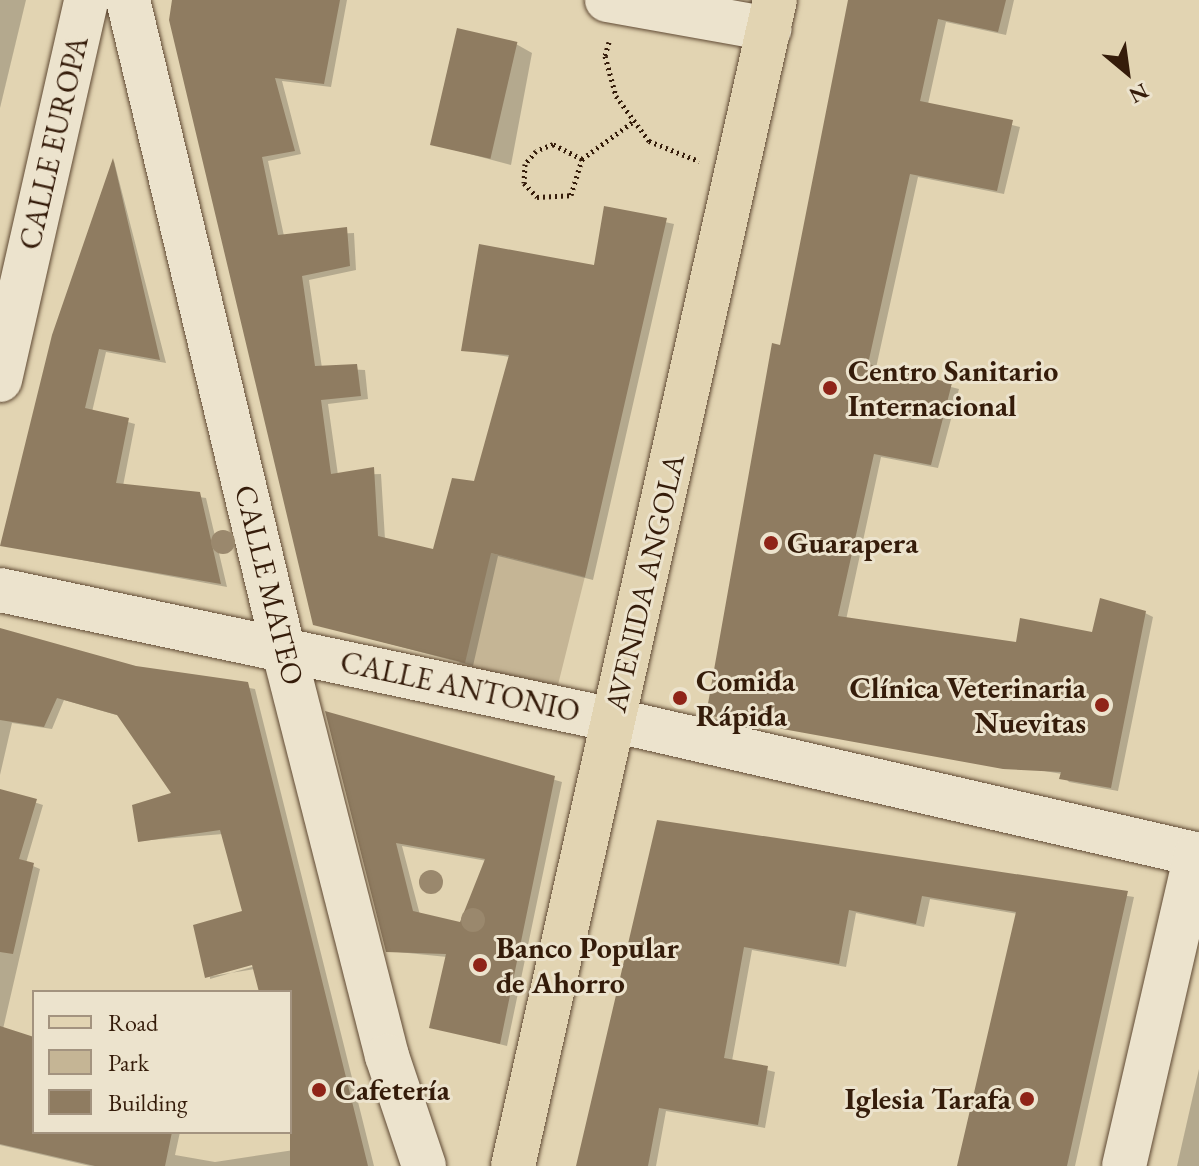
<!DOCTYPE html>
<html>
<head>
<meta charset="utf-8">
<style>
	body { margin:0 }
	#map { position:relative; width:1199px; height:1166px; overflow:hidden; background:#e2d4b2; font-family:"EB Garamond",serif }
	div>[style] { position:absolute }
	.green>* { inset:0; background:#c5b595; transform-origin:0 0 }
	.shadow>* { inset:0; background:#0003 }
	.building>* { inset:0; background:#8f7c61; transform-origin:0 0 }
	.path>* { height:5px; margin-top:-2.5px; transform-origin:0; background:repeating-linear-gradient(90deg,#351c0a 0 2px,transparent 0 6px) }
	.roads { filter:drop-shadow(0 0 2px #604a34) drop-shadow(0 0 2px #604a34) }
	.minor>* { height:44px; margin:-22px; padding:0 22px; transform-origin:22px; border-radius:22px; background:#ece3cd }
	.primary>* { height:44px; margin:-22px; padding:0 22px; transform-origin:22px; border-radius:22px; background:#e2d4b2 }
	.trees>* { width:24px; height:24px; margin:-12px; border-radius:50%; background:#9a886d }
	.dots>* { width:22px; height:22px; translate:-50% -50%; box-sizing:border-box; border:4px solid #ece3cd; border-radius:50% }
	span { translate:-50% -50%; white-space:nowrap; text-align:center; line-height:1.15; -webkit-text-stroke:6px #ece3cd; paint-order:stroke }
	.street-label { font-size:30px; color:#351c0a }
	.poi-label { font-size:30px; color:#351c0a; font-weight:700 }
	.left { translate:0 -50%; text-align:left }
	.right { translate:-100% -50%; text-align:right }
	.legend { position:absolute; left:32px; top:990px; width:260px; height:144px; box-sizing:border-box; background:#ece3cd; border:2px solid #a3937f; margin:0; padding:10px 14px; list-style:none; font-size:24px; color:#351c0a }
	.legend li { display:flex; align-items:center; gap:16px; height:40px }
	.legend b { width:40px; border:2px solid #a3937f }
	.north { position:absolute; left:1087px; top:32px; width:80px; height:80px; -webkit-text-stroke:6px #ece3cd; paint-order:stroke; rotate:151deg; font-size:22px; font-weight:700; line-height:32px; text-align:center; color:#351c0a }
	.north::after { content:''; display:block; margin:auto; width:28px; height:36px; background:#351c0a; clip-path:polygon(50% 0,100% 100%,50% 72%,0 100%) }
</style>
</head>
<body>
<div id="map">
	<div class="green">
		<div style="left:487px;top:552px;width:101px;height:116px;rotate:14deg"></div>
	</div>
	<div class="shadow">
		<div style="clip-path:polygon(0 0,26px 0,0 108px)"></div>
		<div style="clip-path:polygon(175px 0,347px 0,331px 87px,282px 81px,301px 154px,268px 161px,284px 236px,354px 233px,356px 270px,309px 280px,322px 368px,365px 370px,368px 399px,328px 404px,338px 475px,381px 474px,385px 539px,434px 551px,476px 484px,510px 357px,463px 350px,596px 267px,606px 209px,674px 224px,593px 580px,498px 556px,473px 666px,315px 624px)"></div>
		<div style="clip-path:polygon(849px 0,1014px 0,1006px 35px,946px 22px,928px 104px,1020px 127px,1004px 194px,918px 177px,876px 368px,959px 389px,938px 468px,881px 457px,846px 620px,1017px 644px,1094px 635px,1145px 613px,1153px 617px,1118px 791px,1069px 782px,1062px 774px,709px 714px)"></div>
		<div style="clip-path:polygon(516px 44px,532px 53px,511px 165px,436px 145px)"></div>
		<div style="clip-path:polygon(114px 161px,166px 363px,106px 352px,92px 412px,135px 424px,123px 486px,206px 498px,227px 587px,2px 545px,54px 336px)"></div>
		<div style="clip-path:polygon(evenodd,0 631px,136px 668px,255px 689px,374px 1166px,90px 1166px,0 1145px,0 791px,43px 805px,26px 863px,40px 869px,3px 1029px,34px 1039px,34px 1132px,180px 1132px,175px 1155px,215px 1162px,294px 1150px,290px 992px,261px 992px,255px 969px,206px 977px,245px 913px,223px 834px,139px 841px,174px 795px,120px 716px,64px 700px,52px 729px,12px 723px,0 775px,0 631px,261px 960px,262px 964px,210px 979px,210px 974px,261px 960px)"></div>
		<div style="clip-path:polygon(evenodd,328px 714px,562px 782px,507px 1046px,431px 1027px,447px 957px,388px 951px,328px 714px,402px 846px,487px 861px,461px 924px,420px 915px,402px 846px)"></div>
		<div style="clip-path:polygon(659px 822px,1134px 897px,1075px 1166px,959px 1166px,1018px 914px,930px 899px,924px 927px,856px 913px,846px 967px,752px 950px,732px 1061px,775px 1072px,765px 1128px,666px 1111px,656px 1166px,578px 1166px)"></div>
		<div style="clip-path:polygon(1199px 1069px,1199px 1166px,1177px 1166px)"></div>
	</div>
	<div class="building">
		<div style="clip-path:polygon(172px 0,340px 0,324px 84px,275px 78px,295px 151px,262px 157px,278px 235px,347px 227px,350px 266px,302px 276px,315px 366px,357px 364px,361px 396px,321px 400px,331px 474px,374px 467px,378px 536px,433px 549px,452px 478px,474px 481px,509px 355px,461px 351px,479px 244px,594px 265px,604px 206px,667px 218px,585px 577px,491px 553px,465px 663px,313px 625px,169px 20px)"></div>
		<div style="clip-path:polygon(848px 0,1006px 0,998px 32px,938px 19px,920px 101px,1013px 120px,997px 191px,910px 174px,868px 364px,952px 383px,931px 465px,874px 454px,838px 616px,1016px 642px,1020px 618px,1092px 632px,1100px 598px,1146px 611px,1111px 788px,1059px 779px,1061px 772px,1003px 769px,706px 715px,772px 343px,780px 345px)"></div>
		<div style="left:457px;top:28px;width:62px;height:120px;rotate:13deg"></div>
		<div style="clip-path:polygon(113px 158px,160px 360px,99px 349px,85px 408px,129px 418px,116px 483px,200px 492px,221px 584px,0 546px,52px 335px)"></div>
		<div style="clip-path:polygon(0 628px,136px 666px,248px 682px,368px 1166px,290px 1166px,290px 992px,259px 992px,252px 965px,205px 978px,193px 925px,242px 911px,220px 830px,138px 842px,132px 805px,171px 793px,117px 715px,57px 698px,44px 727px,0 720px)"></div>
		<div style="clip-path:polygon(evenodd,325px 711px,555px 776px,500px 1044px,429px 1028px,446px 954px,386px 952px,325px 711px,396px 843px,485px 859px,460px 922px,413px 911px,396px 843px)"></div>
		<div style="clip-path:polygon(0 789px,37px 799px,19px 859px,34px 863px,13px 954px,0 952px)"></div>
		<div style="clip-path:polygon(657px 820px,1128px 891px,1067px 1166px,957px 1166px,1016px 912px,922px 896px,916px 924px,849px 910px,839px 964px,744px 947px,724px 1058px,768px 1066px,758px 1125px,659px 1108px,648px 1166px,576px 1166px)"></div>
		<div style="clip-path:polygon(0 1026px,34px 1037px,34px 1132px,172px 1132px,165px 1166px,95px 1166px,0 1144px)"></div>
	</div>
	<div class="path">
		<div style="left:609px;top:42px;width:15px;rotate:106deg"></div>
		<div style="left:605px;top:56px;width:41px;rotate:74.6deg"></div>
		<div style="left:616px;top:96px;width:56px;rotate:53.7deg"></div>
		<div style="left:649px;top:141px;width:54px;rotate:21.8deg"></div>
		<div style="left:582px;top:159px;width:33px;rotate:-153deg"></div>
		<div style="left:553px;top:144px;width:18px;rotate:158deg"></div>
		<div style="left:536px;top:151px;width:17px;rotate:130deg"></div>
		<div style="left:525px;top:164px;width:19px;rotate:93deg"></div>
		<div style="left:524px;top:183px;width:19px;rotate:47deg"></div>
		<div style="left:537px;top:197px;width:34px;rotate:-3deg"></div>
		<div style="left:571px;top:195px;width:38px;rotate:-73deg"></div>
		<div style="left:582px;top:159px;width:64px;rotate:-36.2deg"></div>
	</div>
	<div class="roads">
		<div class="minor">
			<div style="left:128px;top:0;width:666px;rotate:76.55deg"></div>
			<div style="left:283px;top:648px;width:421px;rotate:75.7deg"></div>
			<div style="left:387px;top:1056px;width:116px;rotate:71.4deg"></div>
			<div style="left:607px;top:0;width:165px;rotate:10.1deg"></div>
			<div style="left:0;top:380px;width:390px;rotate:-77.2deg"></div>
			<div style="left:0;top:590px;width:627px;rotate:11.97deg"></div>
			<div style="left:613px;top:720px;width:601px;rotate:12.97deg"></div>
			<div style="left:1124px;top:1166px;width:320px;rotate:-77deg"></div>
		</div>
		<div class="primary">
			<div style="left:513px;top:1166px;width:1195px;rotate:-77.34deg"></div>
		</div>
	</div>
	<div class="trees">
		<div style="left:223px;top:542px"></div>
		<div style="left:431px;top:882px"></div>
		<div style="left:473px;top:920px"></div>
	</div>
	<div class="dots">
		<div style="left:830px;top:388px;background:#8f2418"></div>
		<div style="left:771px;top:543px;background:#8f2418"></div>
		<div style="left:680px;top:698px;background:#8f2418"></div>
		<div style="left:1102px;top:705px;background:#8f2418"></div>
		<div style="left:480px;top:965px;background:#8f2418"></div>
		<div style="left:319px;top:1090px;background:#8f2418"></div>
		<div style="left:1027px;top:1099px;background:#8f2418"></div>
	</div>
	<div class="street-label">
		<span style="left:54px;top:143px;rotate:-77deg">CALLE EUROPA</span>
		<span style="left:645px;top:583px;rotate:-77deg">AVENIDA ANGOLA</span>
		<span style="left:269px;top:585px;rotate:76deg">CALLE MATEO</span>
		<span style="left:460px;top:687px;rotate:12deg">CALLE ANTONIO</span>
	</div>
	<div class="poi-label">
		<span class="left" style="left:848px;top:388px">Centro Sanitario<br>Internacional</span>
		<span class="left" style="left:787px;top:543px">Guarapera</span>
		<span class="left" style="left:696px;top:698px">Comida<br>Rápida</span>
		<span class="right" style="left:1086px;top:705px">Clínica Veterinaria<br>Nuevitas</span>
		<span class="left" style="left:496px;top:965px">Banco Popular<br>de Ahorro</span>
		<span class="left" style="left:335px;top:1090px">Cafetería</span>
		<span class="right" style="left:1011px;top:1099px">Iglesia Tarafa</span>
	</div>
	<ul class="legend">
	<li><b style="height:10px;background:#e2d4b2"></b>Road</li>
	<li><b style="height:22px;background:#c5b595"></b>Park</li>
	<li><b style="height:22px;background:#8f7c61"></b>Building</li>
	</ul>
	<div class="north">N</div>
</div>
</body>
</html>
